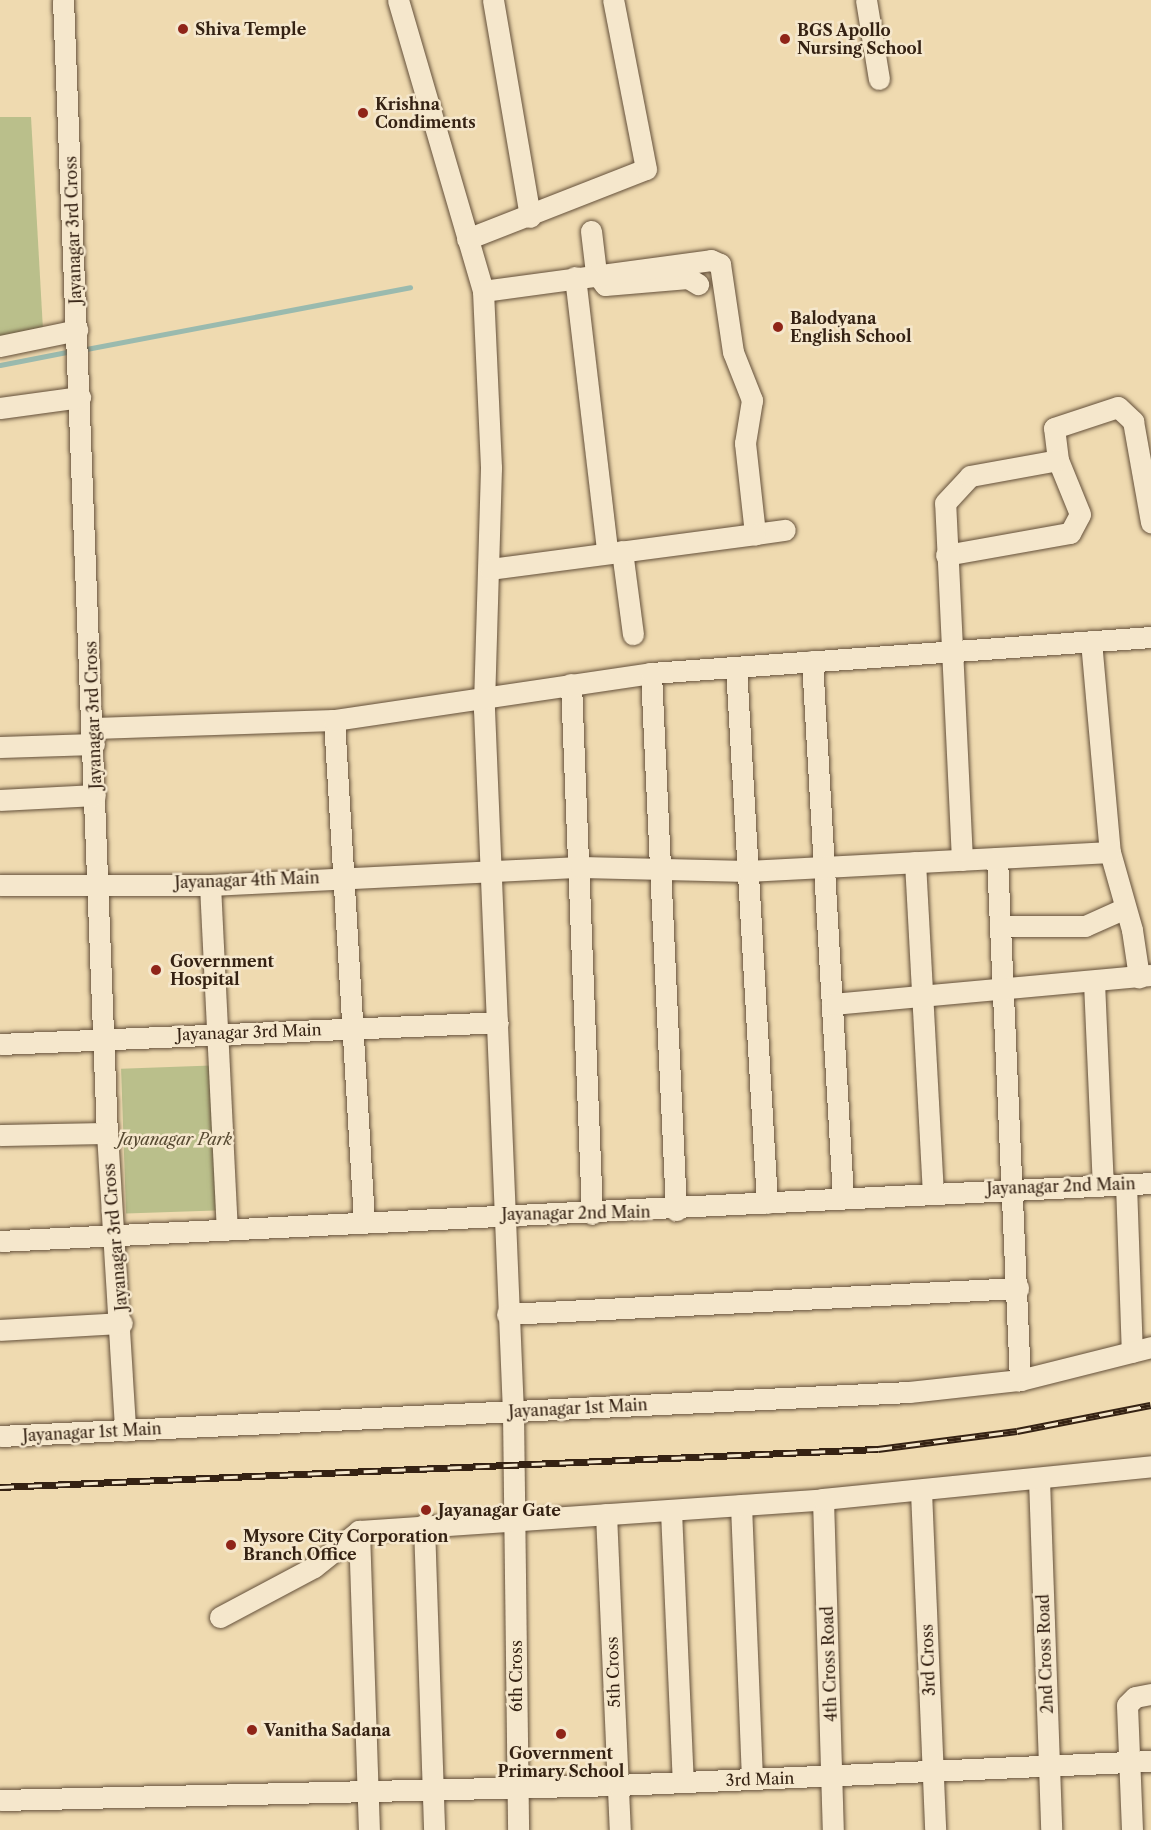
<!DOCTYPE html>
<html>
<head>
<meta charset="utf-8">
<style>
	body { margin:0 }
	#map { position:relative; width:1151px; height:1830px; overflow:hidden; background:#efdab0; font-family:"Libre Caslon Text",serif }
	div>[style] { position:absolute }
	.green>* { inset:0; background:#babf8b; transform-origin:0 0 }
	.stream>* { height:5px; margin:-2.5px; padding:0 2.5px; transform-origin:2.5px; border-radius:2.5px; background:#9abaae }
	.roads { filter:drop-shadow(0 0 2px #64503a) drop-shadow(0 0 2px #64503a) }
	.minor>* { height:21px; margin:-10.5px; padding:0 10.5px; transform-origin:10.5px; border-radius:10.5px; background:#f5e7cc }
	.rail>* { height:7px; margin-top:-3.5px; transform-origin:0; background:repeating-linear-gradient(90deg,#f5e7cc 0 14px,#352213 0 28px); box-sizing:border-box; border-block:2px solid #352213 }
	.dots>* { width:16px; height:16px; translate:-50% -50%; box-sizing:border-box; border:3px solid #f5e7cc; border-radius:50% }
	span { translate:-50% -50%; white-space:nowrap; text-align:center; line-height:1.15; -webkit-text-stroke:5px #f5e7cc; paint-order:stroke }
	.poi-label { font-size:16px; color:#352213; font-weight:700 }
	.left { translate:0 -50%; text-align:left }
	.street-label { font-size:16px; color:#352213 }
	.park-label { font-size:16px; color:#564931; font-style:italic }
</style>
</head>
<body>
<div id="map">
	<div class="green">
		<div style="clip-path:polygon(0 117px,31px 117px,43px 330px,0 337px)"></div>
		<div style="left:225px;top:1065px;width:145px;height:104px;rotate:88deg"></div>
	</div>
	<div class="stream">
		<div style="left:81px;top:350px;width:335px;rotate:-10.8deg"></div>
		<div style="left:0;top:365px;width:73px;rotate:-11deg"></div>
	</div>
	<div class="roads">
		<div class="minor">
			<div style="left:63px;top:0;width:1134px;rotate:87.78deg"></div>
			<div style="left:107px;top:1133px;width:298px;rotate:86.5deg"></div>
			<div style="left:398px;top:0;width:303px;rotate:73.7deg"></div>
			<div style="left:483px;top:291px;width:177px;rotate:87.4deg"></div>
			<div style="left:491px;top:468px;width:241px;rotate:91.7deg"></div>
			<div style="left:484px;top:709px;width:704px;rotate:87.64deg"></div>
			<div style="left:513px;top:1412px;width:418px;rotate:89.3deg"></div>
			<div style="left:493px;top:0;width:220px;rotate:80.3deg"></div>
			<div style="left:866px;top:0;width:80px;rotate:80.7deg"></div>
			<div style="left:591px;top:231px;width:42px;rotate:83.2deg"></div>
			<div style="left:596px;top:273px;width:15px;rotate:53deg"></div>
			<div style="left:605px;top:285px;width:83px;rotate:-4.8deg"></div>
			<div style="left:688px;top:278px;width:12px;rotate:31deg"></div>
			<div style="left:467px;top:239px;width:192px;rotate:-21.4deg"></div>
			<div style="left:646px;top:169px;width:172px;rotate:-101deg"></div>
			<div style="left:575px;top:277px;width:276px;rotate:83.3deg"></div>
			<div style="left:483px;top:291px;width:230px;rotate:-7.7deg"></div>
			<div style="left:711px;top:260px;width:10px;rotate:24deg"></div>
			<div style="left:720px;top:264px;width:89px;rotate:81.6deg"></div>
			<div style="left:733px;top:352px;width:52px;rotate:68.4deg"></div>
			<div style="left:752px;top:400px;width:44px;rotate:99.2deg"></div>
			<div style="left:745px;top:443px;width:92px;rotate:83.7deg"></div>
			<div style="left:755px;top:534px;width:30px;rotate:-8deg"></div>
			<div style="left:0;top:346px;width:79px;rotate:-11.7deg"></div>
			<div style="left:0;top:408px;width:81px;rotate:-7.8deg"></div>
			<div style="left:622px;top:551px;width:84px;rotate:82.5deg"></div>
			<div style="left:946px;top:555px;width:126px;rotate:-10.1deg"></div>
			<div style="left:1070px;top:533px;width:21px;rotate:-62deg"></div>
			<div style="left:1080px;top:514px;width:58px;rotate:-112.2deg"></div>
			<div style="left:1058px;top:460px;width:32px;rotate:-97deg"></div>
			<div style="left:1054px;top:428px;width:67px;rotate:-18.2deg"></div>
			<div style="left:1118px;top:407px;width:21px;rotate:43deg"></div>
			<div style="left:1133px;top:421px;width:103px;rotate:79.9deg"></div>
			<div style="left:490px;top:569px;width:267px;rotate:-7.5deg"></div>
			<div style="left:1091px;top:641px;width:212px;rotate:84.9deg"></div>
			<div style="left:1110px;top:852px;width:81px;rotate:74.2deg"></div>
			<div style="left:1132px;top:930px;width:48px;rotate:81.5deg"></div>
			<div style="left:812px;top:661px;width:537px;rotate:86.69deg"></div>
			<div style="left:736px;top:667px;width:537px;rotate:86.69deg"></div>
			<div style="left:651px;top:673px;width:538px;rotate:87.33deg"></div>
			<div style="left:571px;top:684px;width:530px;rotate:87.73deg"></div>
			<div style="left:334px;top:720px;width:501px;rotate:86.57deg"></div>
			<div style="left:94px;top:728px;width:240px;rotate:-1.9deg"></div>
			<div style="left:334px;top:720px;width:320px;rotate:-8.4deg"></div>
			<div style="left:651px;top:673px;width:501px;rotate:-4.12deg"></div>
			<div style="left:0;top:747px;width:94px;rotate:-1.8deg"></div>
			<div style="left:0;top:800px;width:95px;rotate:-3deg"></div>
			<div style="left:997px;top:858px;width:523px;rotate:87.48deg"></div>
			<div style="left:962px;top:860px;width:357px;rotate:-92.7deg"></div>
			<div style="left:945px;top:503px;width:37px;rotate:-47deg"></div>
			<div style="left:970px;top:476px;width:89px;rotate:-10.3deg"></div>
			<div style="left:915px;top:862px;width:330px;rotate:86.9deg"></div>
			<div style="left:0;top:885px;width:210px"></div>
			<div style="left:210px;top:885px;width:371px;rotate:-2.8deg"></div>
			<div style="left:581px;top:867px;width:167px;rotate:1.4deg"></div>
			<div style="left:748px;top:871px;width:362px;rotate:-3deg"></div>
			<div style="left:210px;top:885px;width:345px;rotate:87.2deg"></div>
			<div style="left:1000px;top:926px;width:85px"></div>
			<div style="left:1085px;top:926px;width:42px;rotate:-24.1deg"></div>
			<div style="left:1094px;top:982px;width:203px;rotate:87.5deg"></div>
			<div style="left:832px;top:1004px;width:320px;rotate:-5.2deg"></div>
			<div style="left:0;top:1044px;width:498px;rotate:-2.5deg"></div>
			<div style="left:0;top:1135px;width:107px;rotate:-1.1deg"></div>
			<div style="left:1126px;top:1184px;width:168px;rotate:88deg"></div>
			<div style="left:0;top:1241px;width:1152px;rotate:-2.88deg"></div>
			<div style="left:507px;top:1314px;width:512px;rotate:-2.91deg"></div>
			<div style="left:0;top:1330px;width:122px;rotate:-3.3deg"></div>
			<div style="left:0;top:1436px;width:910px;rotate:-2.77deg"></div>
			<div style="left:909px;top:1392px;width:112px;rotate:-6.2deg"></div>
			<div style="left:1020px;top:1380px;width:135px;rotate:-14.1deg"></div>
			<div style="left:1039px;top:1479px;width:351px;rotate:88deg"></div>
			<div style="left:921px;top:1491px;width:339px;rotate:87.6deg"></div>
			<div style="left:823px;top:1499px;width:331px;rotate:88.3deg"></div>
			<div style="left:741px;top:1505px;width:274px;rotate:87.7deg"></div>
			<div style="left:671px;top:1511px;width:271px;rotate:87.5deg"></div>
			<div style="left:606px;top:1514px;width:316px;rotate:87.5deg"></div>
			<div style="left:424px;top:1525px;width:305px;rotate:88.1deg"></div>
			<div style="left:359px;top:1531px;width:299px;rotate:88.1deg"></div>
			<div style="left:220px;top:1617px;width:106px;rotate:-28deg"></div>
			<div style="left:314px;top:1567px;width:58px;rotate:-38.7deg"></div>
			<div style="left:359px;top:1531px;width:465px;rotate:-3.9deg"></div>
			<div style="left:823px;top:1499px;width:330px;rotate:-5.7deg"></div>
			<div style="left:0;top:1800px;width:618px;rotate:-1.39deg"></div>
			<div style="left:618px;top:1785px;width:534px;rotate:-2.58deg"></div>
			<div style="left:1132px;top:1830px;width:125px;rotate:-92.3deg"></div>
			<div style="left:1127px;top:1705px;width:11px;rotate:-45deg"></div>
			<div style="left:1135px;top:1697px;width:16px;rotate:-11deg"></div>
		</div>
	</div>
	<div class="rail">
		<div style="left:0;top:1487px;width:879px;rotate:-2.48deg"></div>
		<div style="left:878px;top:1449px;width:140px;rotate:-7.4deg"></div>
		<div style="left:1017px;top:1431px;width:136px;rotate:-11deg"></div>
	</div>
	<div class="dots">
		<div style="left:183px;top:29px;background:#8f2418"></div>
		<div style="left:785px;top:39px;background:#8f2418"></div>
		<div style="left:363px;top:113px;background:#8f2418"></div>
		<div style="left:778px;top:327px;background:#8f2418"></div>
		<div style="left:156px;top:970px;background:#8f2418"></div>
		<div style="left:426px;top:1510px;background:#8f2418"></div>
		<div style="left:231px;top:1545px;background:#8f2418"></div>
		<div style="left:252px;top:1730px;background:#8f2418"></div>
		<div style="left:561px;top:1734px;background:#8f2418"></div>
	</div>
	<div class="poi-label">
		<span class="left" style="left:195px;top:29px">Shiva Temple</span>
		<span class="left" style="left:797px;top:39px">BGS Apollo<br>Nursing School</span>
		<span class="left" style="left:375px;top:113px">Krishna<br>Condiments</span>
		<span class="left" style="left:790px;top:327px">Balodyana<br>English School</span>
		<span class="left" style="left:170px;top:970px">Government<br>Hospital</span>
		<span class="left" style="left:438px;top:1510px">Jayanagar Gate</span>
		<span class="left" style="left:243px;top:1545px">Mysore City Corporation<br>Branch Office</span>
		<span class="left" style="left:264px;top:1730px">Vanitha Sadana</span>
		<span style="left:561px;top:1762px">Government<br>Primary School</span>
	</div>
	<div class="street-label">
		<span style="left:73px;top:230px;rotate:-92deg">Jayanagar 3rd Cross</span>
		<span style="left:93px;top:715px;rotate:-92deg">Jayanagar 3rd Cross</span>
		<span style="left:247px;top:880px;rotate:-2deg">Jayanagar 4th Main</span>
		<span style="left:249px;top:1032px;rotate:-2deg">Jayanagar 3rd Main</span>
		<span style="left:1061px;top:1186px;rotate:-2deg">Jayanagar 2nd Main</span>
		<span style="left:576px;top:1213px;rotate:-1deg">Jayanagar 2nd Main</span>
		<span style="left:115px;top:1237px;rotate:-95deg">Jayanagar 3rd Cross</span>
		<span style="left:578px;top:1408px;rotate:-3deg">Jayanagar 1st Main</span>
		<span style="left:92px;top:1432px;rotate:-3deg">Jayanagar 1st Main</span>
		<span style="left:1045px;top:1654px;rotate:-92deg">2nd Cross Road</span>
		<span style="left:928px;top:1660px;rotate:-92deg">3rd Cross</span>
		<span style="left:829px;top:1664px;rotate:-92deg">4th Cross Road</span>
		<span style="left:613px;top:1672px;rotate:-92deg">5th Cross</span>
		<span style="left:516px;top:1676px;rotate:-90deg">6th Cross</span>
		<span style="left:760px;top:1779px;rotate:-2deg">3rd Main</span>
	</div>
	<div class="park-label">
		<span style="left:175px;top:1139px">Jayanagar Park</span>
	</div>
</div>
</body>
</html>
